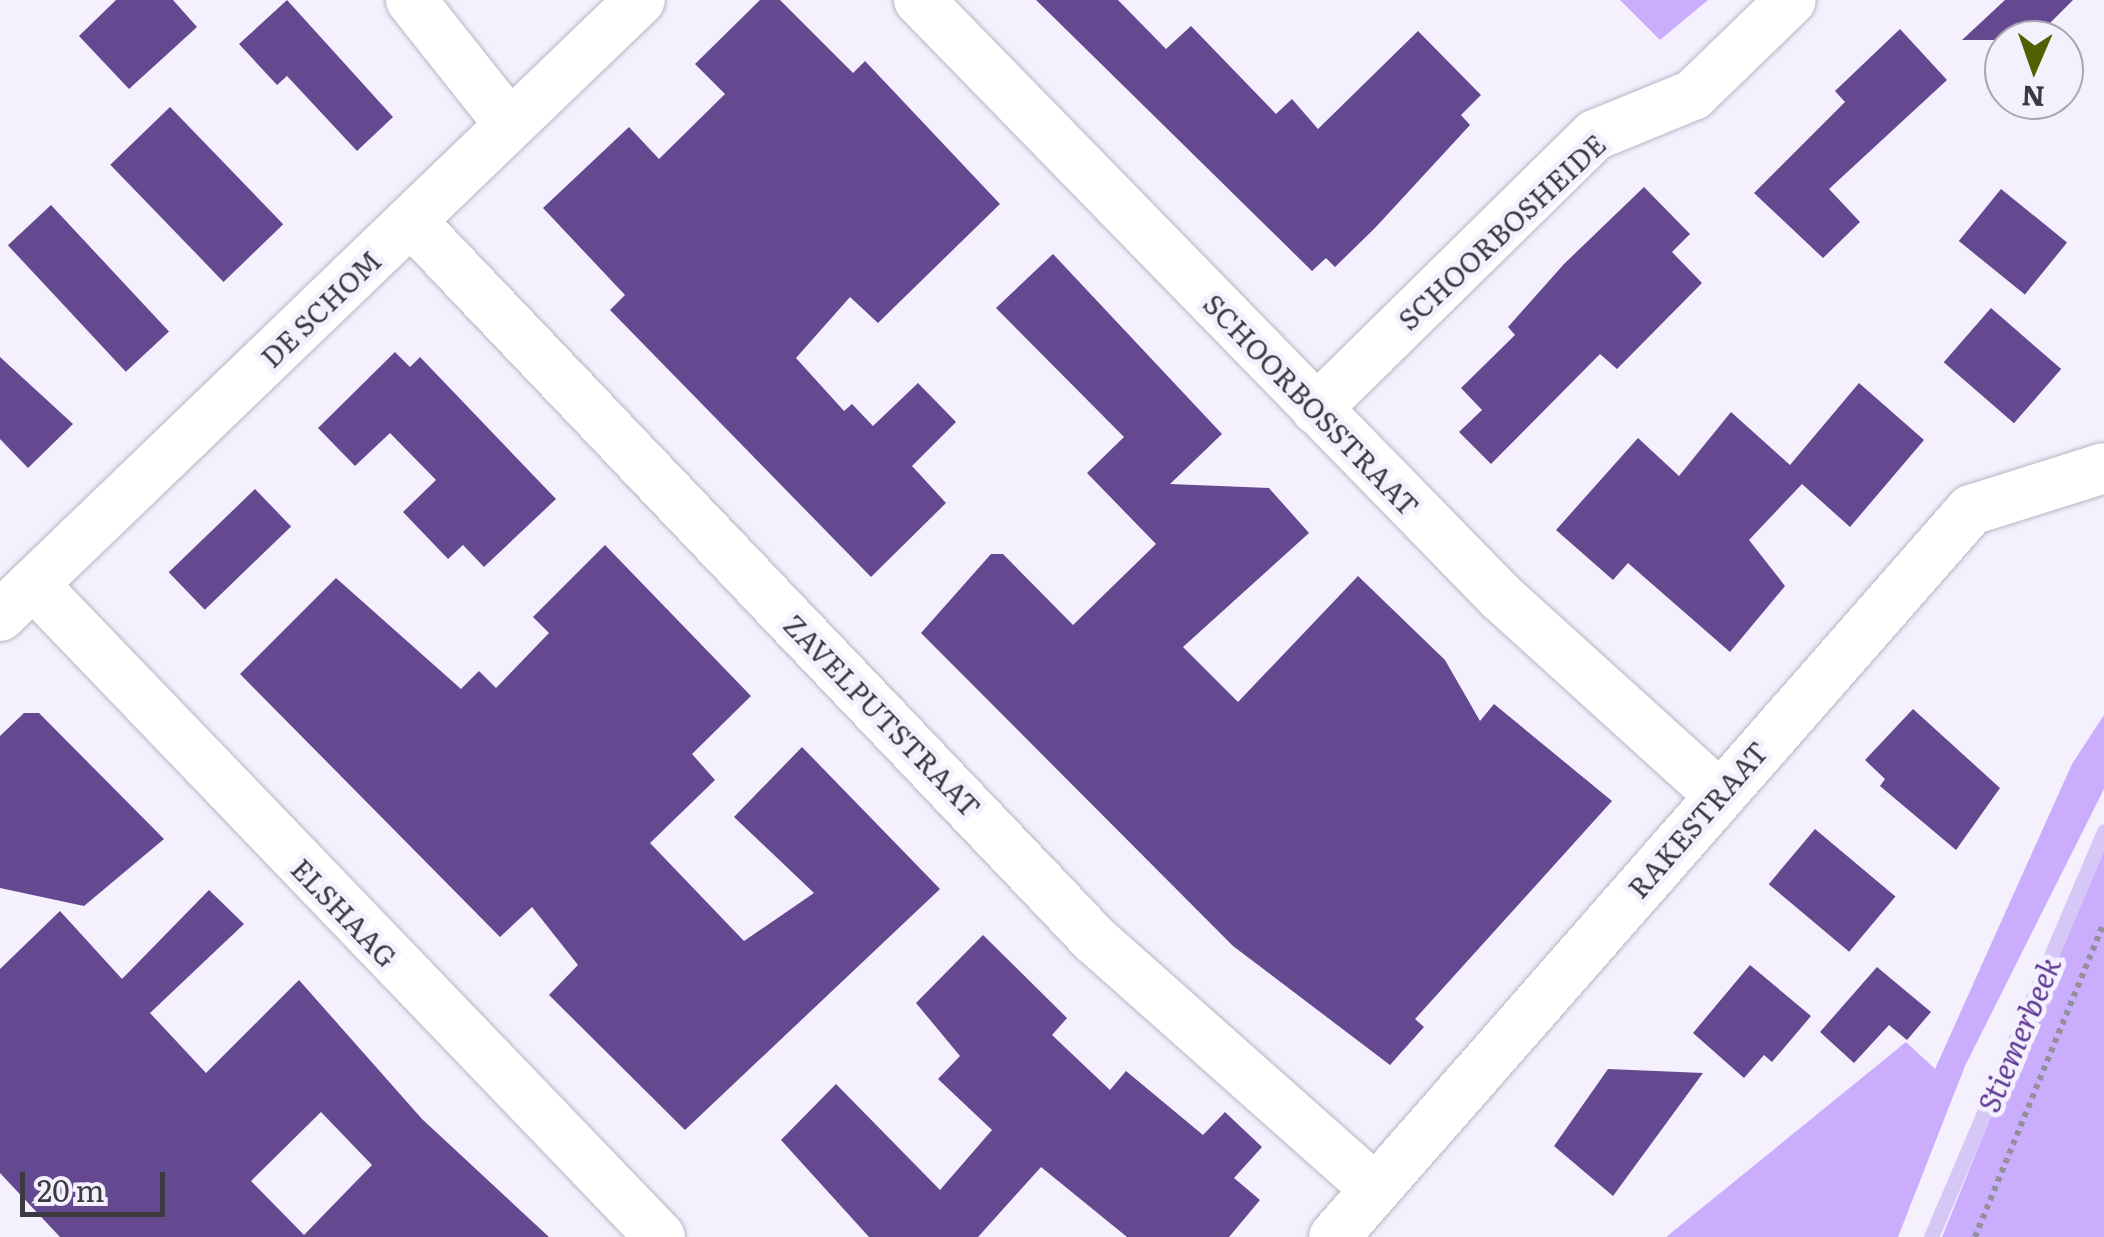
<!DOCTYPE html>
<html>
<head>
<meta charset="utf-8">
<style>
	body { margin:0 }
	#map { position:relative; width:2104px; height:1237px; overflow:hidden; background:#f4f0fe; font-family:Literata,serif }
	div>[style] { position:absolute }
	.green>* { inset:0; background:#caaefd }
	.stream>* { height:15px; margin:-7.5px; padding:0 7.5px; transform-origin:7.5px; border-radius:7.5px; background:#d7c7f7 }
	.building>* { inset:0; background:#654990; transform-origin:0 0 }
	.path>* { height:6px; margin-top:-3px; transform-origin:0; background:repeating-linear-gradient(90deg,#93909a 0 5px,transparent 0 10px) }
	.roads { filter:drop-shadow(0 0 2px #b9b4c4) drop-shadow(0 0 2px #b9b4c4) }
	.minor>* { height:50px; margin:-25px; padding:0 25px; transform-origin:25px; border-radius:25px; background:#fff }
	span { translate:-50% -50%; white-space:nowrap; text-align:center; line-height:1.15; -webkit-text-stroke:10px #f4f0fe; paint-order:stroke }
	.street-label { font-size:28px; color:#3c3a41 }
	.water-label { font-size:30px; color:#5f3993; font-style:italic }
	.north { position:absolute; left:1984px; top:20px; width:100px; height:100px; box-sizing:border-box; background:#f4f0fe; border:2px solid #aaa7b2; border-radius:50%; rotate:182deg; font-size:28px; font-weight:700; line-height:40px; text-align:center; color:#3c3a41 }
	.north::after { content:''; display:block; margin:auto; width:35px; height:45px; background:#516003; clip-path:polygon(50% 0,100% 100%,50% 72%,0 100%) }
	.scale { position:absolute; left:20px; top:1172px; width:145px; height:45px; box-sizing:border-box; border:5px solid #3c3a41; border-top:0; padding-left:12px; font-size:30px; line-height:35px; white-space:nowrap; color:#3c3a41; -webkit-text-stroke:8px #f4f0fe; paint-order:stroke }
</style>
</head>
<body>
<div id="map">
	<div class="green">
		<div style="clip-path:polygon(1620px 0,1708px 0,1660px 40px)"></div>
		<div style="clip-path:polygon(2104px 715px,2104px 789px,1965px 1066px,1898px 1237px,1666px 1237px,1906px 1042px,1935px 1069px,2072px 764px)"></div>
		<div style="clip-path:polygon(2104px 849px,2104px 1237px,1942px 1237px,2069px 924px)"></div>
	</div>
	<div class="stream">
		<div style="left:1931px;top:1237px;width:441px;rotate:-66.9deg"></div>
	</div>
	<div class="building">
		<div style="clip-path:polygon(116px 0,173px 0,197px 27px,129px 89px,79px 36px)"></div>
		<div style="clip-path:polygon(287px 0,393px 117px,357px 151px,287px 76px,277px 85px,239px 44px)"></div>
		<div style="clip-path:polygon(760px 0,780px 0,853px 73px,865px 61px,1000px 204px,878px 323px,850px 297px,796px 358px,844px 411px,852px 404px,873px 426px,918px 383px,956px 422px,912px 466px,946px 503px,871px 577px,610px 310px,625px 295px,543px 208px,629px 127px,659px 159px,725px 94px,695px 64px)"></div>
		<div style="clip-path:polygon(1036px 0,1118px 0,1166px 49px,1191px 26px,1276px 114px,1292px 99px,1318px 129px,1418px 31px,1481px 95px,1461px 115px,1470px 125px,1375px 228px,1335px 267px,1326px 258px,1312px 271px)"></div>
		<div style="clip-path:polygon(2005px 0,2073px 0,2033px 40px,1962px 40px)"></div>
		<div style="clip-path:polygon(1900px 29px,1947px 80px,1829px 189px,1860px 222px,1823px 258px,1754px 193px,1845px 102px,1835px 91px)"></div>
		<div style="left:170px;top:107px;width:163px;height:83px;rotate:46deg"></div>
		<div style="clip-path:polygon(1644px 187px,1690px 234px,1672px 252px,1702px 283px,1617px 369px,1600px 354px,1491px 464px,1459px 432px,1482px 410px,1461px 388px,1515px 335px,1508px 327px,1564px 264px)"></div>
		<div style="left:2001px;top:189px;width:85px;height:67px;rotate:39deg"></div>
		<div style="left:51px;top:205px;width:173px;height:59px;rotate:47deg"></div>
		<div style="clip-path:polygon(1053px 254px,1222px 434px,1170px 484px,1269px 488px,1309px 533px,1183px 647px,1238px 702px,1358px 576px,1445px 660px,1480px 721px,1494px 704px,1612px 801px,1415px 1019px,1424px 1027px,1390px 1065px,1233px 946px,921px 633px,991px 554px,1003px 554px,1073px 625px,1156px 544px,1087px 473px,1124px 437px,996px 308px)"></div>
		<div style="left:1991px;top:308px;width:93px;height:72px;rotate:41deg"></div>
		<div style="clip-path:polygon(395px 352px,410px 367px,420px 357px,556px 499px,484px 567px,463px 545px,448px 559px,403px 512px,436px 480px,390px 433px,355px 466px,318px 428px)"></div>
		<div style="clip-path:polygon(0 357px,73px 424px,28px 468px,0 439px)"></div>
		<div style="clip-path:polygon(1859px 383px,1924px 440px,1850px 527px,1802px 484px,1749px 540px,1785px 586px,1730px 652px,1628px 563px,1613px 580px,1556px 530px,1638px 438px,1679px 476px,1731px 412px,1790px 465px)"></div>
		<div style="left:255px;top:489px;width:52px;height:120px;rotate:46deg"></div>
		<div style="clip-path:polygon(605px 545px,751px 696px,692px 754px,715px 780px,650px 843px,744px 941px,814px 893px,734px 817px,802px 747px,940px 889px,685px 1130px,549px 995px,578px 965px,532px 907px,500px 937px,240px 674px,336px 578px,461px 689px,479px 671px,496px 688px,549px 633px,533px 617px)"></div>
		<div style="clip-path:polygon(1913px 709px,2000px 788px,1956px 850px,1880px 786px,1885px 779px,1865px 760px)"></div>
		<div style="clip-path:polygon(24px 713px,39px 713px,164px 839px,84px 906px,0 888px,0 736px)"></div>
		<div style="left:1815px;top:829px;width:105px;height:72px;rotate:40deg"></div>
		<div style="clip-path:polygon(evenodd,209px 890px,244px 924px,150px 1013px,206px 1073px,299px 980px,422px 1119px,549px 1237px,60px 1237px,0 1173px,0 969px,60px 911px,122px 979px,209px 890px,321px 1112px,372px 1165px,304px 1235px,251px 1181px,321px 1112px)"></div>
		<div style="clip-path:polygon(983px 935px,1067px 1018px,1052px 1035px,1110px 1090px,1126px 1071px,1203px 1135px,1225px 1112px,1262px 1147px,1234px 1178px,1260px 1200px,1229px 1237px,1127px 1237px,1041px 1167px,978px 1237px,869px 1237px,781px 1140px,836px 1084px,940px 1190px,992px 1130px,938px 1079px,960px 1056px,916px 1003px)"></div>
		<div style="clip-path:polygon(1750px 965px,1811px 1016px,1772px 1062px,1764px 1055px,1744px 1078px,1693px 1033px)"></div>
		<div style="clip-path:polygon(1877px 967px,1931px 1012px,1907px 1040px,1889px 1025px,1854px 1063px,1820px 1032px)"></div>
		<div style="clip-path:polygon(1608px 1069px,1703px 1073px,1613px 1196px,1554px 1146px)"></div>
	</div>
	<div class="path">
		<div style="left:1975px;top:1237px;width:340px;rotate:-67.7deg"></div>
	</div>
	<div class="roads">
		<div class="minor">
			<div style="left:411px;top:0;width:159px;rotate:51.6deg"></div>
			<div style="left:919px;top:0;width:834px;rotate:45.73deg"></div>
			<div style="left:1501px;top:597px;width:293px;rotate:42.2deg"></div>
			<div style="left:411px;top:221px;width:992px;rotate:46.43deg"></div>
			<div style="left:1095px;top:940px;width:375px;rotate:41.6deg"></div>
			<div style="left:1316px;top:409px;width:391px;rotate:-44.5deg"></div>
			<div style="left:1595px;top:135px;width:106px;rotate:-22.2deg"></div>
			<div style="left:1693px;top:95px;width:136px;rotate:-44.1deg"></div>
			<div style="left:33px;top:584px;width:905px;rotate:46.16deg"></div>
			<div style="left:0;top:616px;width:888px;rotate:-43.91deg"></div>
			<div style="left:1334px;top:1237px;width:967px;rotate:-48.78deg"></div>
			<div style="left:1971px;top:510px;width:139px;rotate:-17.5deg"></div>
		</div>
	</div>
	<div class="street-label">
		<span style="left:1501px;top:231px;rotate:-43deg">SCHOORBOSHEIDE</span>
		<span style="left:320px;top:308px;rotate:-44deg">DE SCHOM</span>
		<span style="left:1312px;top:404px;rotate:46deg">SCHOORBOSSTRAAT</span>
		<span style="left:883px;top:715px;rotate:46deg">ZAVELPUTSTRAAT</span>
		<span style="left:1697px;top:819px;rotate:-49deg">RAKESTRAAT</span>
		<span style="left:345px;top:912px;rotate:46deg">ELSHAAG</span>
	</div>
	<div class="water-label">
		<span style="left:2018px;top:1034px;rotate:-67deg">Stiemerbeek</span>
	</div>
	<div class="north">N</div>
	<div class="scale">20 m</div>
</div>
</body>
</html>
